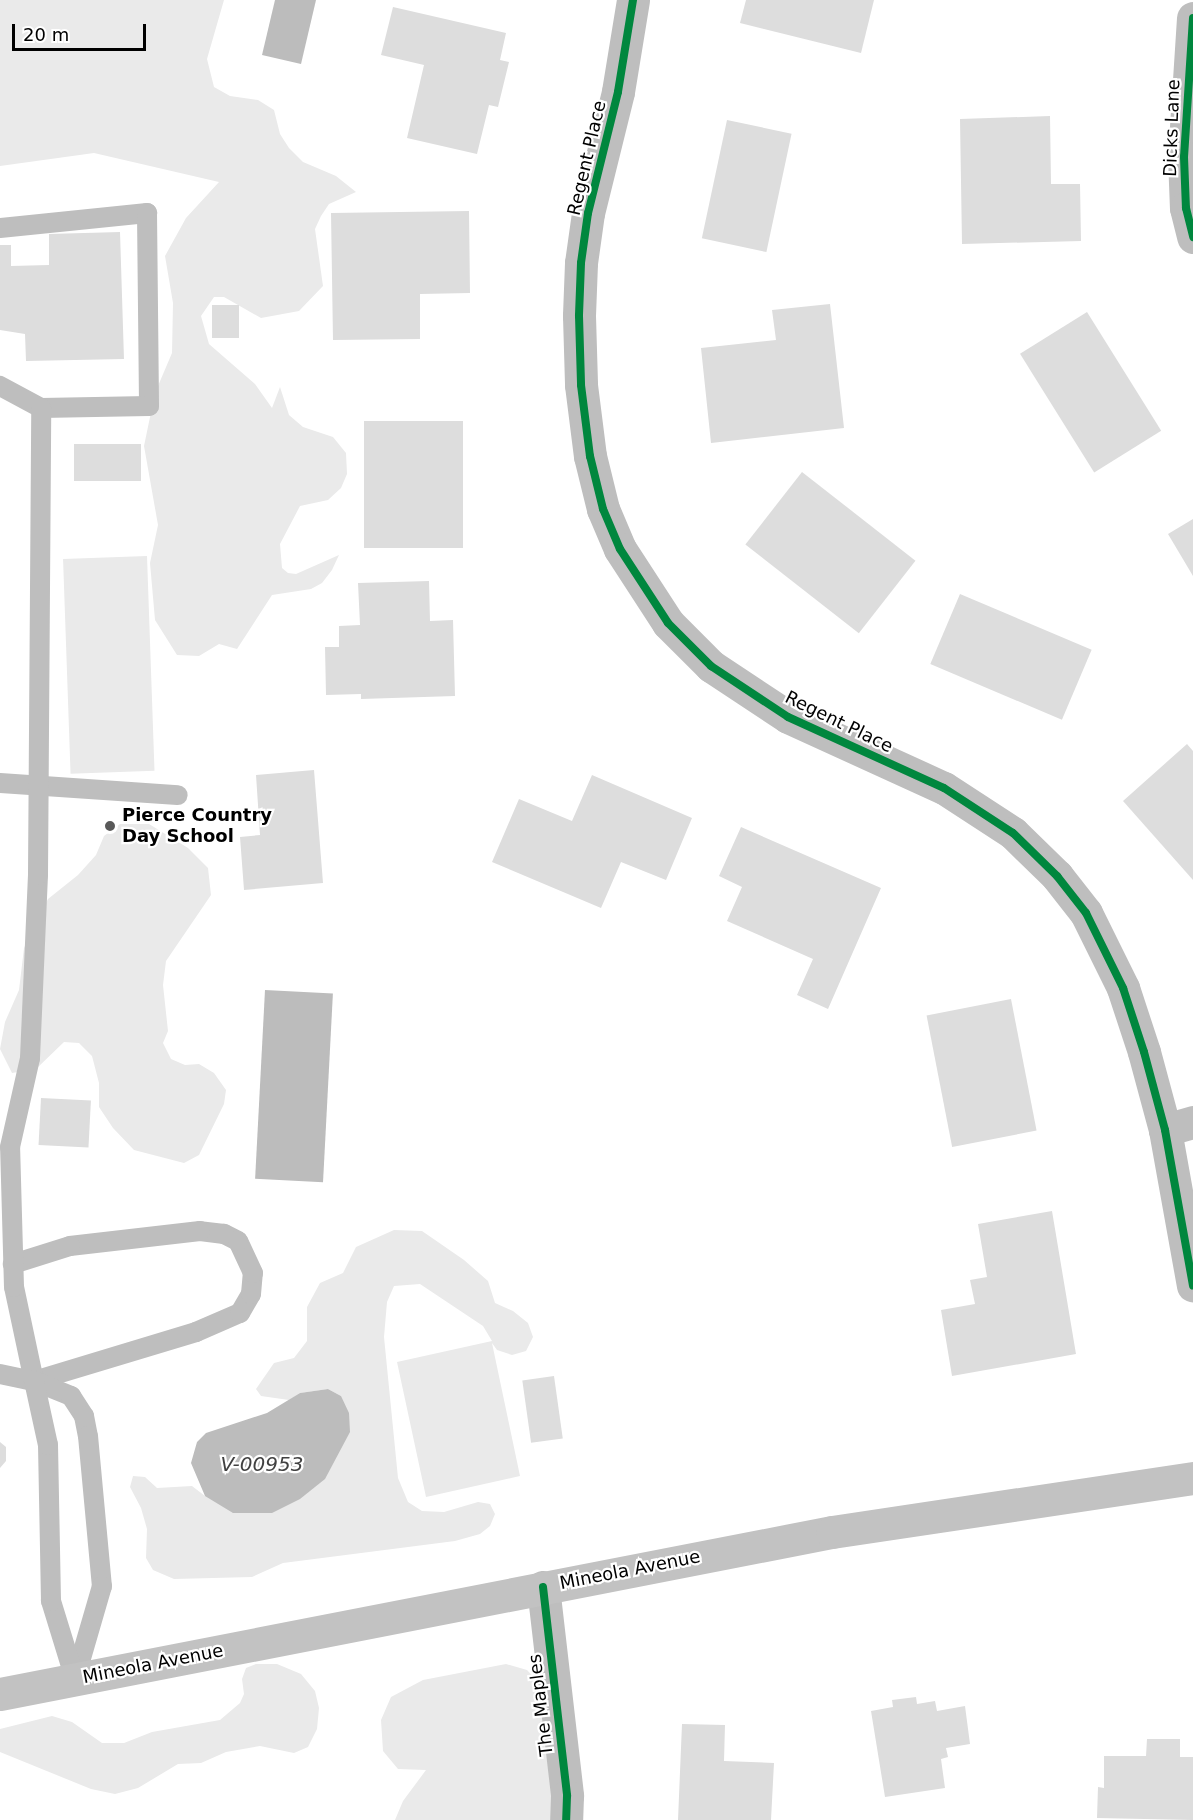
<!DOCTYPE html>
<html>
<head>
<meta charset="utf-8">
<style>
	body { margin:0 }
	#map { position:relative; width:1193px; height:1820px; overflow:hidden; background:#fff; font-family:"DejaVu Sans",sans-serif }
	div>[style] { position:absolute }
	.green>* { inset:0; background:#eaeaea; transform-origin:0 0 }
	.water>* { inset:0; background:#bcbcbc; transform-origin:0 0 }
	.building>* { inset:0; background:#ddd; transform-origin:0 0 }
	.service>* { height:20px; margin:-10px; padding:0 10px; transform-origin:10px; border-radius:10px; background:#bebebe }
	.minor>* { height:33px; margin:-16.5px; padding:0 16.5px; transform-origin:16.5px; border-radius:16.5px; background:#bebebe }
	.secondary>* { height:33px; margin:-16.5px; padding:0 16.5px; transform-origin:16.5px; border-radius:16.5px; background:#c2c2c2 }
	.cycleway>* { height:8px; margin:-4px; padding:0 4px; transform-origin:4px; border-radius:4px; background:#00873e }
	.dots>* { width:16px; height:16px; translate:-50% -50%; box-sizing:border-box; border:3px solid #fff; border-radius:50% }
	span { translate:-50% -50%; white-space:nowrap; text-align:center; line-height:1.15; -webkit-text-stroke:4.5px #fff; paint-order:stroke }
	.street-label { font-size:18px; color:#000 }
	.poi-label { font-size:18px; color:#000; font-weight:700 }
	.left { translate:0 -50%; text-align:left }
	.water-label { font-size:20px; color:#414141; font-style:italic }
	.scale { position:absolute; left:12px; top:24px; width:134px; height:27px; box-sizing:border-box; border:3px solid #000; border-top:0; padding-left:8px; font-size:18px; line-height:21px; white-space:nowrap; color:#000; -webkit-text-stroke:4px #fff; paint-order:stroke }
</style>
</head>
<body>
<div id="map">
	<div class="green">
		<div style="clip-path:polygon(0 0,224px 0,207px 59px,214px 87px,230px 96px,258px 100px,274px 110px,280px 134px,289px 148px,303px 162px,336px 176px,356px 192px,329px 204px,321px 216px,315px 229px,323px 286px,299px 311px,261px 318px,224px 297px,214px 297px,201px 316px,209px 344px,255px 384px,272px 408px,280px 387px,289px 415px,303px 427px,333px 437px,346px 453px,347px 474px,341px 488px,328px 500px,300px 506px,280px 544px,282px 568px,288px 573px,296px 574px,339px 555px,332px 570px,322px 583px,311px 589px,272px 595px,237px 649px,219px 644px,199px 656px,177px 655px,155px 620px,150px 563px,158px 525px,144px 446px,155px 393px,172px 353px,173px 303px,165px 256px,186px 218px,219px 182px,94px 153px,0 166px)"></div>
		<div style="left:147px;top:556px;width:215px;height:84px;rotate:88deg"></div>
		<div style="clip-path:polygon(120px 824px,149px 824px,188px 848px,208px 868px,211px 895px,166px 961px,163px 985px,168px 1031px,163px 1043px,171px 1059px,185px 1065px,199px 1064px,214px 1073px,226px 1090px,224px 1104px,199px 1155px,184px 1163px,134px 1150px,113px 1128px,99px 1107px,99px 1083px,92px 1056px,79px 1043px,64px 1042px,36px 1069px,12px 1073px,0 1049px,5px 1022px,19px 990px,24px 948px,48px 899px,78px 875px,96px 855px,104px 836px)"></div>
		<div style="clip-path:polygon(394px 1230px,422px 1231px,464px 1260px,488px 1281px,495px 1303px,513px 1311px,528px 1323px,533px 1337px,526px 1351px,512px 1355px,497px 1350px,492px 1343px,520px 1476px,426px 1497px,397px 1362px,492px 1341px,483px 1326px,420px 1284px,394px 1286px,387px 1302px,384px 1337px,398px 1478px,408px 1502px,422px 1511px,444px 1512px,478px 1502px,490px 1504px,495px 1514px,490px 1526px,480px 1534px,455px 1541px,283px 1563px,252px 1577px,174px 1579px,153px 1570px,146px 1558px,147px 1529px,141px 1508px,130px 1487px,133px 1476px,145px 1477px,157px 1488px,192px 1486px,205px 1496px,341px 1396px,328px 1389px,300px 1393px,289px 1400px,261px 1396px,256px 1389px,274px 1363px,294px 1358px,307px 1341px,307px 1307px,320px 1283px,343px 1273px,356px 1247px)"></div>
		<div style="clip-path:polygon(256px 1664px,277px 1664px,301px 1674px,315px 1691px,319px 1708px,317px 1729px,308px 1747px,294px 1753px,260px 1746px,226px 1752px,201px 1763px,178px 1764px,138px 1788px,115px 1794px,91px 1789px,0 1752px,0 1729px,52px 1716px,72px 1722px,102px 1743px,124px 1743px,152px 1732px,220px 1720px,240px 1703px,244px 1694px,242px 1679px,246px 1668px)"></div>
		<div style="clip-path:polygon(506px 1664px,527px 1670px,556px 1701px,559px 1820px,395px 1820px,403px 1801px,426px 1770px,398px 1769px,383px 1751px,381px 1720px,391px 1697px,423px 1680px)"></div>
	</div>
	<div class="water">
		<div style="clip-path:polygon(275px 0,316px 0,301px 64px,262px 55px)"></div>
		<div style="left:265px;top:990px;width:68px;height:189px;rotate:3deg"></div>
		<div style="clip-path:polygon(328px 1389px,341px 1396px,349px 1413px,350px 1432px,325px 1479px,300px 1499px,272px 1513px,233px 1513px,205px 1496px,191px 1463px,197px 1442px,206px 1433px,267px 1413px,300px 1393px)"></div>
	</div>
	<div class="building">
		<div style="clip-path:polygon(746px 0,874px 0,861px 53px,740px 23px)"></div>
		<div style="clip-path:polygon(393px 7px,506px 33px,500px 60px,509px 62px,498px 107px,489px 105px,477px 154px,407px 138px,424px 65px,381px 55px)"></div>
		<div style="clip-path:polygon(1050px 116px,1051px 184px,1080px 184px,1081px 241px,962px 244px,960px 119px)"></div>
		<div style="left:727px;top:120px;width:66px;height:121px;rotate:12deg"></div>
		<div style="clip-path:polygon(469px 211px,470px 293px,420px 294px,420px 339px,333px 340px,331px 213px)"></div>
		<div style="clip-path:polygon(120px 232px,124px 359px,26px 361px,25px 334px,0 330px,0 245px,11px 245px,11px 266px,49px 265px,49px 234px)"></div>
		<div style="clip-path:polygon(830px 304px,844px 428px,711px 443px,701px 348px,776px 340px,772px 310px)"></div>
		<div style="left:212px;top:305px;width:27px;height:33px"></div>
		<div style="left:1087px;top:312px;width:140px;height:79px;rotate:58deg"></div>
		<div style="left:463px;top:421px;width:127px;height:99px;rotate:90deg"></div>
		<div style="left:141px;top:444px;width:37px;height:67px;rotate:90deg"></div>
		<div style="left:802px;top:472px;width:144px;height:92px;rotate:38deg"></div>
		<div style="clip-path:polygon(1193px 519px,1193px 576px,1168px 534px)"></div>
		<div style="clip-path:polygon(429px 581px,430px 621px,453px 620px,455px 696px,361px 699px,361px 694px,326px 695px,325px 647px,339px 647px,339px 626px,360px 625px,358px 583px)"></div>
		<div style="left:960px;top:594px;width:143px;height:76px;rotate:23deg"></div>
		<div style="clip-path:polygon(1187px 744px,1193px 751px,1193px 880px,1123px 801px)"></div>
		<div style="clip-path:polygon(314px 770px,323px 883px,244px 890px,240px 837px,260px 835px,256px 775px)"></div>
		<div style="clip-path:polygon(592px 775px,692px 818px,666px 880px,621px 862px,601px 908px,492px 862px,519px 799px,572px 821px)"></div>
		<div style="clip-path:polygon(741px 827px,881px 888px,828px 1009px,797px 995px,813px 959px,727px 921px,742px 887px,719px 876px)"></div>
		<div style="left:1011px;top:999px;width:134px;height:86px;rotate:79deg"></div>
		<div style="left:41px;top:1098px;width:50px;height:47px;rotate:3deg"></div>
		<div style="clip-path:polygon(1052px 1211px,1076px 1354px,952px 1376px,941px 1310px,975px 1304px,970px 1280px,987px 1277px,978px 1224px)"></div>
		<div style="left:554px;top:1376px;width:63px;height:32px;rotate:82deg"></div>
		<div style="clip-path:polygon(0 1442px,6px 1447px,6px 1461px,0 1468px)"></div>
		<div style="clip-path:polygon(916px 1697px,917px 1704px,935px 1701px,937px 1711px,965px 1706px,970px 1744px,946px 1748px,948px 1757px,941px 1759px,945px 1788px,885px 1797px,871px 1711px,893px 1707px,892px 1700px)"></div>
		<div style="clip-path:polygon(682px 1724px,725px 1725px,724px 1761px,774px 1763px,771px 1820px,678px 1820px)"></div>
		<div style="clip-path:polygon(1147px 1739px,1180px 1739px,1180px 1757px,1193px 1757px,1193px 1820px,1097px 1818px,1098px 1787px,1104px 1788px,1104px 1756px,1146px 1756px)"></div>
	</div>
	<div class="service">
		<div style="left:0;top:228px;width:148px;rotate:-5.8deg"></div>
		<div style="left:147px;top:213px;width:193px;rotate:89.4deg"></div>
		<div style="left:149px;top:406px;width:108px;rotate:178.9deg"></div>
		<div style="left:41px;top:408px;width:47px;rotate:-151.8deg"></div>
		<div style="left:0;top:783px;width:178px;rotate:3.9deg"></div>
		<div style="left:0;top:1374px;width:35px;rotate:12deg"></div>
		<div style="left:34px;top:1381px;width:169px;rotate:-16.8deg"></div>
		<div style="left:196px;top:1332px;width:48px;rotate:-23.4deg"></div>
		<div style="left:240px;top:1313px;width:22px;rotate:-60deg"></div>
		<div style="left:251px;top:1294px;width:21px;rotate:-85deg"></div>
		<div style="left:253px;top:1273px;width:35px;rotate:-115deg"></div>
		<div style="left:238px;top:1241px;width:16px;rotate:-153deg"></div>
		<div style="left:224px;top:1234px;width:24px;rotate:-173deg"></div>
		<div style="left:200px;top:1231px;width:131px;rotate:173.4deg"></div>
		<div style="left:70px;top:1246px;width:60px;rotate:162.5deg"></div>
		<div style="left:34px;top:1381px;width:96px;rotate:-102deg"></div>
		<div style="left:14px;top:1287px;width:140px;rotate:-91.6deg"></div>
		<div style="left:10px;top:1147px;width:91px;rotate:-77.3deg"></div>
		<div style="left:30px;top:1058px;width:183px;rotate:-87.5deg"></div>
		<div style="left:38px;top:875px;width:467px;rotate:-89.6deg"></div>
		<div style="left:34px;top:1381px;width:40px;rotate:22deg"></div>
		<div style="left:71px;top:1396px;width:24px;rotate:57deg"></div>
		<div style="left:84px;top:1416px;width:20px;rotate:79deg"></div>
		<div style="left:88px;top:1436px;width:151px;rotate:84.7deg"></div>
		<div style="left:102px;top:1586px;width:97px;rotate:106.2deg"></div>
		<div style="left:75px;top:1679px;width:82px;rotate:-107.1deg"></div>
		<div style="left:51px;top:1601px;width:156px;rotate:-91.1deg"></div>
		<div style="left:48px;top:1445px;width:66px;rotate:-102.3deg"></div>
	</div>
	<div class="minor">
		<div style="left:633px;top:0;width:93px;rotate:99.3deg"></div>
		<div style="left:618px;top:92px;width:125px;rotate:103.9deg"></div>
		<div style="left:588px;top:213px;width:50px;rotate:98deg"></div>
		<div style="left:581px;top:263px;width:53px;rotate:92.2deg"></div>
		<div style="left:579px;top:316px;width:69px;rotate:88.3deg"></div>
		<div style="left:581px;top:385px;width:72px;rotate:82.8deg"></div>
		<div style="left:590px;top:456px;width:55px;rotate:76.2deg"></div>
		<div style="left:603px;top:509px;width:43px;rotate:67deg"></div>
		<div style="left:620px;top:549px;width:88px;rotate:57deg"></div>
		<div style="left:668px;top:623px;width:61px;rotate:45deg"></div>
		<div style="left:711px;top:666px;width:92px;rotate:33.5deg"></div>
		<div style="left:788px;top:717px;width:171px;rotate:24.5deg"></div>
		<div style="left:944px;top:788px;width:82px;rotate:33.1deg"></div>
		<div style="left:1013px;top:833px;width:62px;rotate:44.3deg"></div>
		<div style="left:1057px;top:876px;width:47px;rotate:51.9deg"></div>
		<div style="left:1086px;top:913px;width:84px;rotate:63.7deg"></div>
		<div style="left:1123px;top:988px;width:67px;rotate:71.8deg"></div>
		<div style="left:1144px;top:1052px;width:81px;rotate:74.9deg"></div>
		<div style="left:1165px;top:1130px;width:158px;rotate:79.8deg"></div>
		<div style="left:1193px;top:18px;width:139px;rotate:93.7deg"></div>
		<div style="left:1184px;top:157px;width:51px;rotate:87.8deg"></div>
		<div style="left:1186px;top:208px;width:30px;rotate:76deg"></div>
		<div style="left:1165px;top:1130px;width:29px;rotate:-16deg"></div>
		<div style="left:543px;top:1587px;width:210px;rotate:83.4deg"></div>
		<div style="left:567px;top:1796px;width:24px;rotate:92deg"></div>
	</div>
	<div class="secondary">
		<div style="left:0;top:1694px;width:848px;rotate:-11.02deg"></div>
		<div style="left:832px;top:1532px;width:365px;rotate:-8.5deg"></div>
	</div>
	<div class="cycleway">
		<div style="left:633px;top:0;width:93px;rotate:99.3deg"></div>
		<div style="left:618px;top:92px;width:125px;rotate:103.9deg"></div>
		<div style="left:588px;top:213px;width:50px;rotate:98deg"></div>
		<div style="left:581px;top:263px;width:53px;rotate:92.2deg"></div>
		<div style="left:579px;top:316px;width:69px;rotate:88.3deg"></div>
		<div style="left:581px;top:385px;width:72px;rotate:82.8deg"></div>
		<div style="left:590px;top:456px;width:55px;rotate:76.2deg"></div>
		<div style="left:603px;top:509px;width:43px;rotate:67deg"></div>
		<div style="left:620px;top:549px;width:88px;rotate:57deg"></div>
		<div style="left:668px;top:623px;width:61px;rotate:45deg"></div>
		<div style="left:711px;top:666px;width:92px;rotate:33.5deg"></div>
		<div style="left:788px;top:717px;width:171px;rotate:24.5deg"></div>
		<div style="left:944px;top:788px;width:82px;rotate:33.1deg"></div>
		<div style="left:1013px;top:833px;width:62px;rotate:44.3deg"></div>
		<div style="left:1057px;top:876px;width:47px;rotate:51.9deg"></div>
		<div style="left:1086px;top:913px;width:84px;rotate:63.7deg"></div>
		<div style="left:1123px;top:988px;width:67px;rotate:71.8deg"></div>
		<div style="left:1144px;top:1052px;width:81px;rotate:74.9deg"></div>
		<div style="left:1165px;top:1130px;width:158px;rotate:79.8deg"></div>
		<div style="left:1193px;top:18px;width:139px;rotate:93.7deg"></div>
		<div style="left:1184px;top:157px;width:51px;rotate:87.8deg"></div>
		<div style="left:1186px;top:208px;width:30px;rotate:76deg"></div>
		<div style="left:543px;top:1587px;width:210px;rotate:83.4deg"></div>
		<div style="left:567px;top:1796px;width:24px;rotate:92deg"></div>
	</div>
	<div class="dots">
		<div style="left:110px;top:826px;background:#595959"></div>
	</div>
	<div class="street-label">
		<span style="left:1172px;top:128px;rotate:-88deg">Dicks Lane</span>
		<span style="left:587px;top:158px;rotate:-77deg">Regent Place</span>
		<span style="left:839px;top:722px;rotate:26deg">Regent Place</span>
		<span style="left:630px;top:1570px;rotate:-11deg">Mineola Avenue</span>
		<span style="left:153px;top:1664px;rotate:-11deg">Mineola Avenue</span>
		<span style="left:541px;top:1705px;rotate:-97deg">The Maples</span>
	</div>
	<div class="poi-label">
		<span class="left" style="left:122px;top:826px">Pierce Country<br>Day School</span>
	</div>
	<div class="water-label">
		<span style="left:262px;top:1464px">V-00953</span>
	</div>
	<div class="scale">20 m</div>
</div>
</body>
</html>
